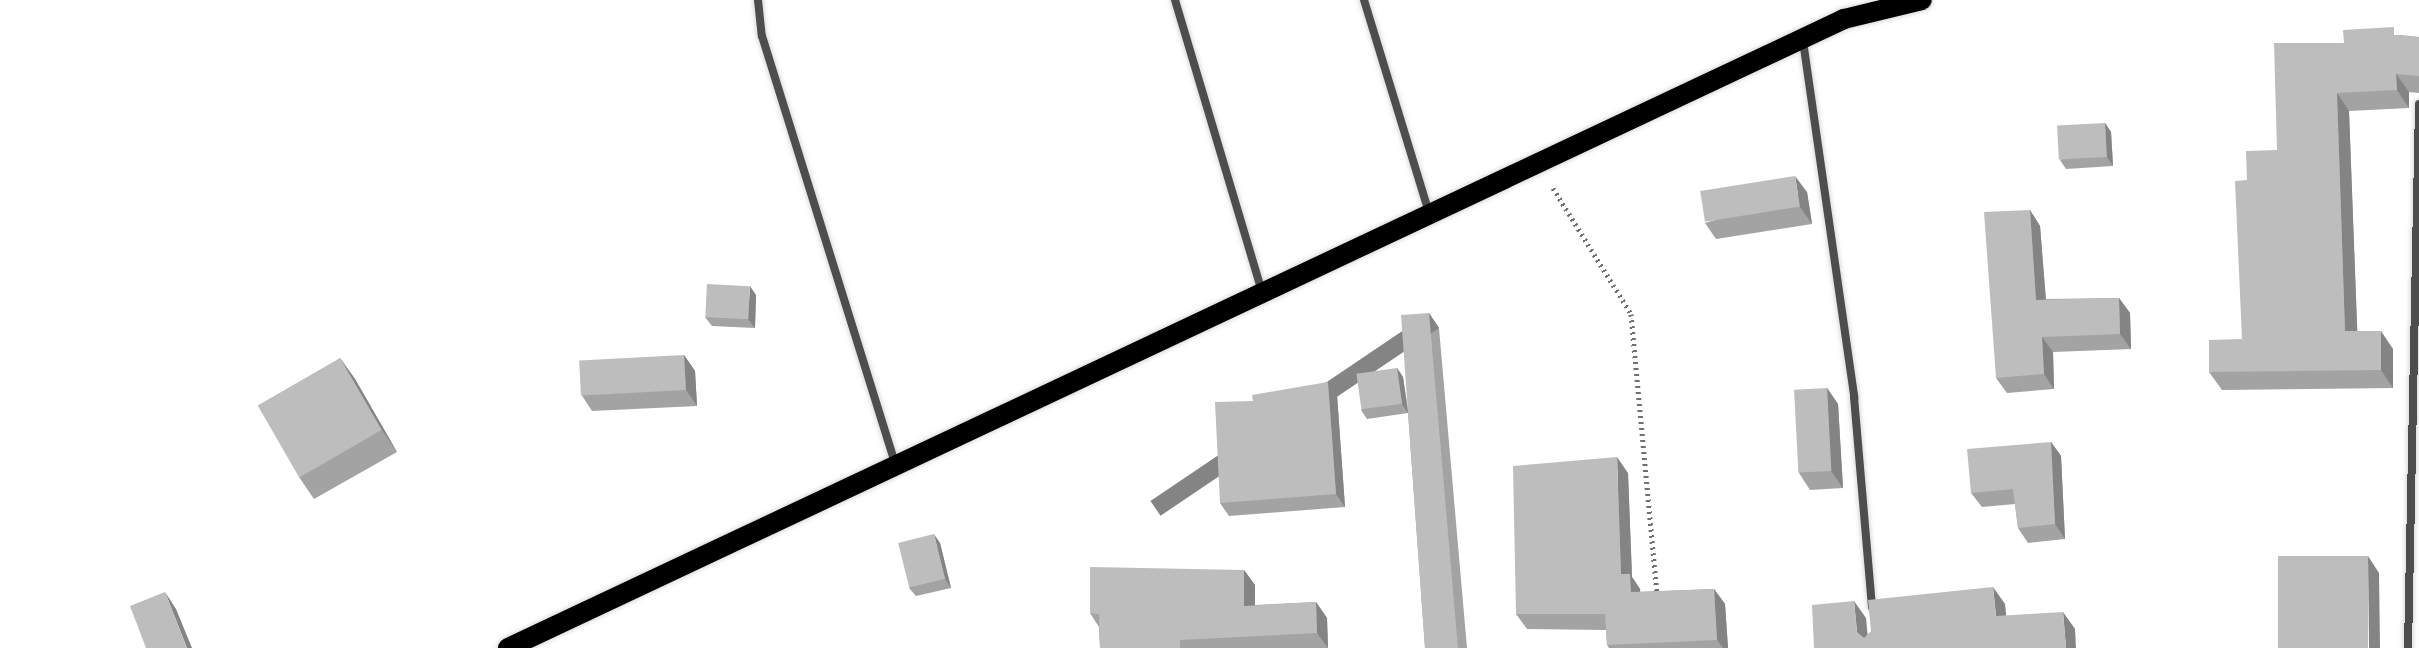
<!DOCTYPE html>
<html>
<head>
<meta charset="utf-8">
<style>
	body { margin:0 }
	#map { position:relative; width:2419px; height:648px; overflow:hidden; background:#fff; font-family:Helvetica,sans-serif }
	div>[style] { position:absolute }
	.path>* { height:5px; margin-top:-2.5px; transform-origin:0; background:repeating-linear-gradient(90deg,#6f6f6f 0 2px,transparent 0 6px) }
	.roads { filter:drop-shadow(0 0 2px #dbdbdb) drop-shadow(0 0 2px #dbdbdb) }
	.street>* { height:8px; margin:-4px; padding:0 4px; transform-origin:4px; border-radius:4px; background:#4d4d4d }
	.primary>* { height:20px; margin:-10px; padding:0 10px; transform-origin:10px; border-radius:10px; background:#000 }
	.wall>* { inset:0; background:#a3a3a3 }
	.shaded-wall>* { inset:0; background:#848484; transform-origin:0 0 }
	.building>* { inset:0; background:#bdbdbd; transform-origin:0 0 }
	span { translate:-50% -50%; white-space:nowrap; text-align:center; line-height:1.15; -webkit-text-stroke:7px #fff; paint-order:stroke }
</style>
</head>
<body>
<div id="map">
	<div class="path">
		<div style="left:1553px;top:188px;width:148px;rotate:58.2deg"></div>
		<div style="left:1631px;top:314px;width:282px;rotate:84.7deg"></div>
	</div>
	<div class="roads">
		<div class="street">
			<div style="left:758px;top:0;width:36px;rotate:84deg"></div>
			<div style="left:762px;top:36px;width:449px;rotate:72.7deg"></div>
			<div style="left:1175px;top:0;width:304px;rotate:73.4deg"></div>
			<div style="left:1364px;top:0;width:223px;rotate:73deg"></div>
			<div style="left:1803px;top:41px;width:360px;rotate:81.8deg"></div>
			<div style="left:1854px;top:397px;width:211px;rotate:85.1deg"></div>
			<div style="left:2408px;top:648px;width:544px;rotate:-88.84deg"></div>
		</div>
		<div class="primary">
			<div style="left:508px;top:648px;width:1477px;rotate:-25.21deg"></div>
			<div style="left:1844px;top:19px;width:80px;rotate:-13.7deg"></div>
		</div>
	</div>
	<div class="wall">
		<div style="clip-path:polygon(2400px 35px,2419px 37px,2419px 93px,2409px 92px,2409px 108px,2349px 111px,2357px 331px,2393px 349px,2393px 388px,2222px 390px,2209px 372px,2242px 339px,2247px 180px,2277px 150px,2344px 43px)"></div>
		<div style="clip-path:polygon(2105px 123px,2111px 132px,2113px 166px,2066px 169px,2060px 160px)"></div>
		<div style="clip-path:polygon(1807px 192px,1812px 224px,1716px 239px,1705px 223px)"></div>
		<div style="clip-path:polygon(2030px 210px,2040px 226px,2046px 299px,2119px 298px,2130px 313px,2131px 349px,2053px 352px,2054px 389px,2007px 393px,1996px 378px)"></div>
		<div style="clip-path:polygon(756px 295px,755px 328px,712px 326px,705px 317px)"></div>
		<div style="clip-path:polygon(1429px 313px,1439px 328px,1467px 648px,1425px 648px,1408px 413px,1367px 419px,1361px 410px,1397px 368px,1403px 377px,1408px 409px)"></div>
		<div style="clip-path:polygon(684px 355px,695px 371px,697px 406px,592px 411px,581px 394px)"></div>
		<div style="clip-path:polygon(340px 358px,355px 379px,397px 452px,314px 499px,299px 477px)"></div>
		<div style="clip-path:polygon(1328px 382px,1337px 395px,1345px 507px,1229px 516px,1220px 503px,1253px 401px)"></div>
		<div style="clip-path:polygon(1827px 388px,1838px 404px,1843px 488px,1810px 490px,1799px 473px)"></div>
		<div style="clip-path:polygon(2051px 442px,2061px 456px,2065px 539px,2028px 543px,2018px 528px,2015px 504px,1982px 507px,1971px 493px)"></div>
		<div style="clip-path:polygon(1628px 473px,1632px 577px,1640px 589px,1640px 592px,1714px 589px,1725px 604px,1728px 648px,1609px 648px,1607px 645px,1606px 630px,1527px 629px,1516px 614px)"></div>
		<div style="clip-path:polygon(940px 543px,951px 588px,916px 596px,909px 588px)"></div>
		<div style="clip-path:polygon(1244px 570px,1255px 585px,1255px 605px,1316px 602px,1327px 618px,1328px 648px,1100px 648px,1099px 627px,1090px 613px)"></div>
	</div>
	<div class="shaded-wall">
		<div style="clip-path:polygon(2396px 74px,2409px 92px,2409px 108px,2397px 90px)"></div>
		<div style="clip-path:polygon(2337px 93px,2349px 111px,2358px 349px,2345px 331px)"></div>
		<div style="clip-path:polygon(2105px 123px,2111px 132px,2113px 166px,2107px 157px)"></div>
		<div style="clip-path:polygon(1795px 176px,1807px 192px,1812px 224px,1800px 207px)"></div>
		<div style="clip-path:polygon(2030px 210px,2040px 226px,2047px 315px,2036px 300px)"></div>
		<div style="clip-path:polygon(750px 286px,756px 295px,755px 328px,748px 319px)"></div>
		<div style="clip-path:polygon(2119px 298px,2130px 313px,2131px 349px,2120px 334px)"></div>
		<div style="left:1429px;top:313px;width:18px;height:336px;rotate:56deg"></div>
		<div style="clip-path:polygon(2381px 331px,2393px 349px,2393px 388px,2381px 370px)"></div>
		<div style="clip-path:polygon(2042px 337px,2053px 352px,2054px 389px,2044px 374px)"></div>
		<div style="clip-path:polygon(684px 355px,695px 371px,697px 406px,686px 390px)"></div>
		<div style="clip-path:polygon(340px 358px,355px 379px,397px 452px,382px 430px)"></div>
		<div style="clip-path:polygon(1397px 368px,1403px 377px,1408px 413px,1402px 404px)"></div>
		<div style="clip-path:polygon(1328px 382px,1337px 395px,1345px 507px,1336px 494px)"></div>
		<div style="clip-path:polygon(1827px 388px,1838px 404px,1843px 488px,1831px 471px)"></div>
		<div style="clip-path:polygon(2051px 442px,2061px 456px,2065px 539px,2055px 524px)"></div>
		<div style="clip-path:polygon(1617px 457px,1628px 473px,1632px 577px,1640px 589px,1642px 608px,1631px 592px,1621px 574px)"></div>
		<div style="clip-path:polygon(934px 534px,940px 543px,951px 588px,945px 579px)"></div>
		<div style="clip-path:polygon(2368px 556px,2379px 573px,2380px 648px,2369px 648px)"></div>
		<div style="clip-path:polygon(1244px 570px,1255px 585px,1255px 621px,1244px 606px)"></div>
		<div style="clip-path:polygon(1993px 587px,2005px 604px,2008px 633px,1996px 616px)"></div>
		<div style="clip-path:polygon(1714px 589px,1725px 604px,1728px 648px,1723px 648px,1717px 640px)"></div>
		<div style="clip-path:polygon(165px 592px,176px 609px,192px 648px,187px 648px)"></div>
		<div style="clip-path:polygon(1854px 601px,1866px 618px,1869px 648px,1857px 632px)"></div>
		<div style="clip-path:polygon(1316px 602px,1327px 618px,1328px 648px,1317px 633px)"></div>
		<div style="clip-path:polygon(2063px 612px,2075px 629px,2076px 648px,2066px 648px)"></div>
	</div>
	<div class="building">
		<div style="clip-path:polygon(2394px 27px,2394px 35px,2419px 37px,2419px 76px,2396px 74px,2397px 90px,2337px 93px,2345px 331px,2381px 331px,2381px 370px,2209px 372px,2209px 340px,2242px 339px,2235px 181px,2247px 180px,2246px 151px,2277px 150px,2274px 43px,2344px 43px,2343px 30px)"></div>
		<div style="left:2105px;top:123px;width:34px;height:48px;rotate:87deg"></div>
		<div style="left:1795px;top:176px;width:31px;height:96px;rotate:81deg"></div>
		<div style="clip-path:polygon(2030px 210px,2036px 300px,2119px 298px,2120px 334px,2042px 337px,2044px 374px,1996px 378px,1984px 212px)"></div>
		<div style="left:707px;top:284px;width:43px;height:33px;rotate:3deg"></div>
		<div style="clip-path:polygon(1429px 313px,1458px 648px,1425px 648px,1401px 315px)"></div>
		<div style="left:684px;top:355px;width:35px;height:105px;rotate:87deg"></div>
		<div style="left:340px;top:358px;width:83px;height:95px;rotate:60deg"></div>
		<div style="left:1397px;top:368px;width:36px;height:41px;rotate:82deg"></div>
		<div style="clip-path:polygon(1328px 382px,1336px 494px,1220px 503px,1215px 402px,1253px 401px,1252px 395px)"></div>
		<div style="left:1827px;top:388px;width:83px;height:33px;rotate:87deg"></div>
		<div style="clip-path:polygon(2051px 442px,2055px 524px,2018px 528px,2013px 489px,1971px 493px,1967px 449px)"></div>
		<div style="clip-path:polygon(1617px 457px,1621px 574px,1630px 574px,1631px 592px,1714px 589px,1717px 640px,1607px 645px,1605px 614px,1516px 614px,1513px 466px)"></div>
		<div style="left:934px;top:534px;width:46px;height:37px;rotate:76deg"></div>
		<div style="left:2278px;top:556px;width:90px;height:92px"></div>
		<div style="clip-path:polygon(1090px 567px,1244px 570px,1244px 606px,1316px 602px,1317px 633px,1180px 640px,1180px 648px,1100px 648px,1099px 614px,1090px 613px)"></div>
		<div style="clip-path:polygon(1993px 587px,1996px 616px,2063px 612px,2066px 648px,1814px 648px,1812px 605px,1854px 601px,1857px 632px,1864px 638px,1871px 631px,1868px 600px)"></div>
		<div style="clip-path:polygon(165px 592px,187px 648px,146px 648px,130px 606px)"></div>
	</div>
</div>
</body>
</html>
